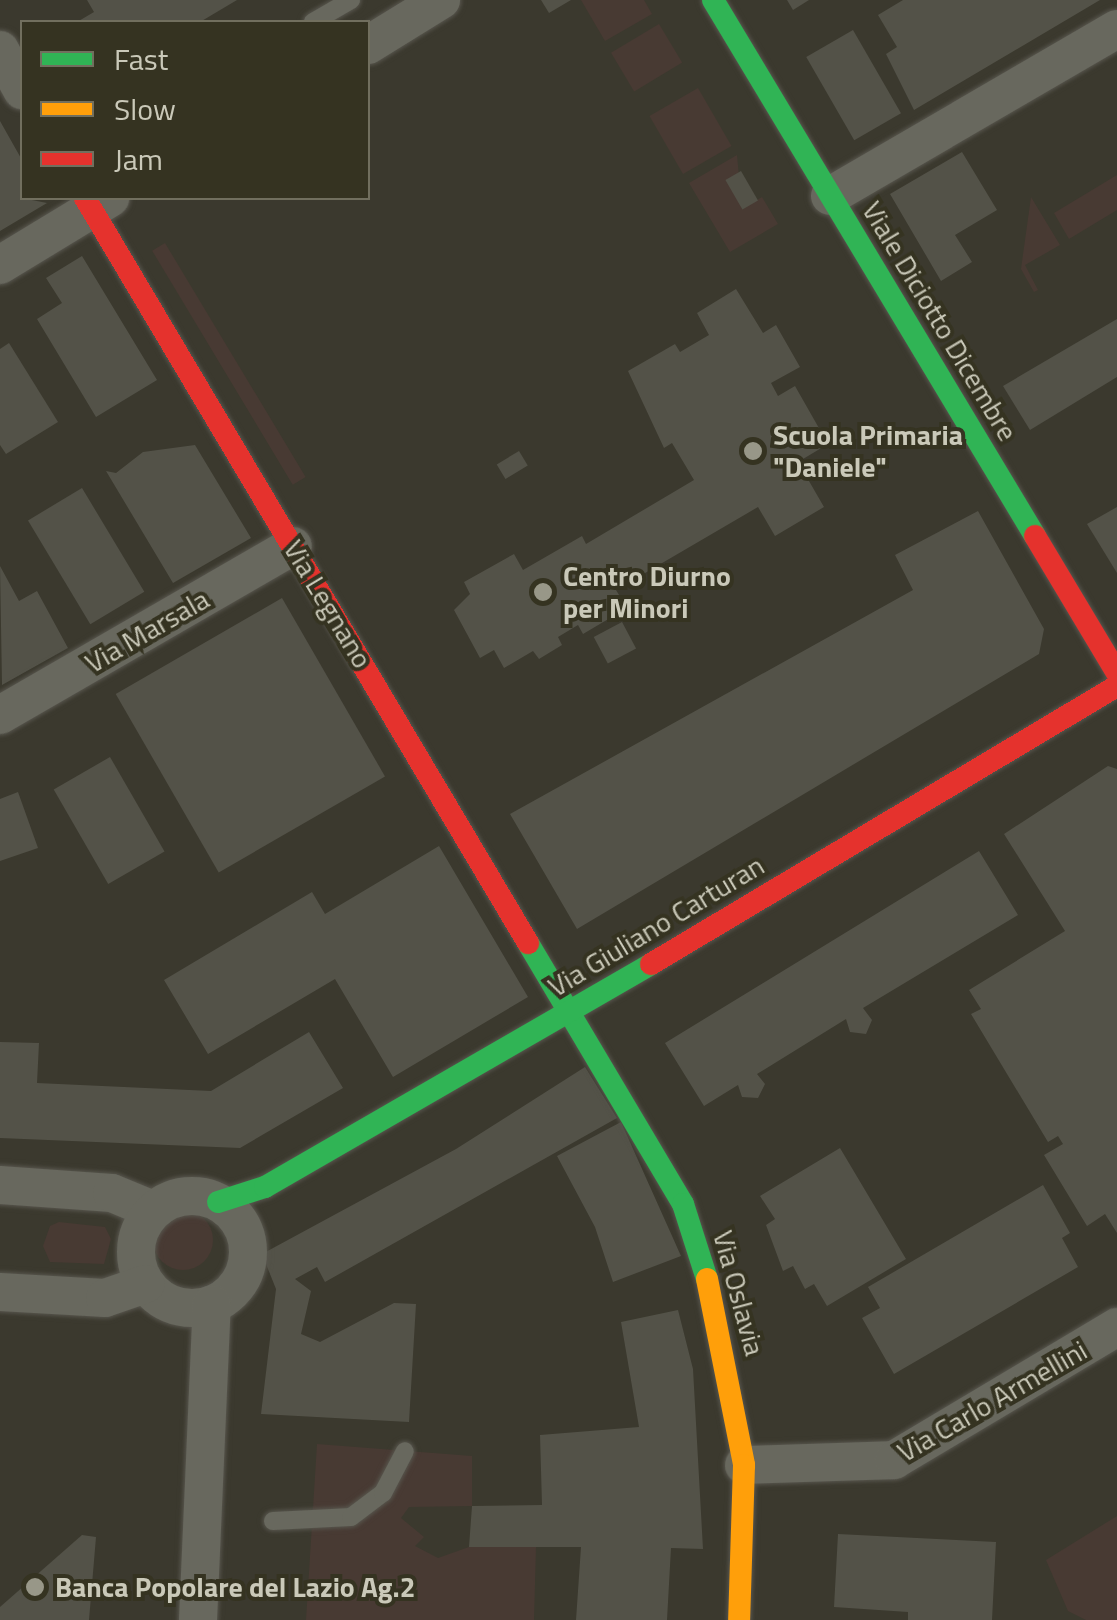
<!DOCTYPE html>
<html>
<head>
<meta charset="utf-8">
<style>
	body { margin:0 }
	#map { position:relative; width:1117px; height:1620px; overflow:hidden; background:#3b392e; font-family:"Titillium Web",sans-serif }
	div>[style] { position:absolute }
	.green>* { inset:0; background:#483a33; transform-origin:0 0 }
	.round { border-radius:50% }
	.building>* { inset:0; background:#535248; transform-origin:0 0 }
	.roads { filter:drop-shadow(0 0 2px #57554d) drop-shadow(0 0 2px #57554d) }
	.lane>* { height:18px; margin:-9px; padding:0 9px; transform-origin:9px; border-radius:9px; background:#68685e }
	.street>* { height:38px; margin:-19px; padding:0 19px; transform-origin:19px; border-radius:19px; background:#68685e }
	.street>.ring { margin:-19px; padding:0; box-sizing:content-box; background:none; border:38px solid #68685e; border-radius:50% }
	.fast>* { height:22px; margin:-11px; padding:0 11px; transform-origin:11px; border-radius:11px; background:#30b455 }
	.slow>* { height:22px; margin:-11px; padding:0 11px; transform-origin:11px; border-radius:11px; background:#ff9f0a }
	.jam>* { height:22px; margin:-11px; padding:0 11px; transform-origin:11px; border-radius:11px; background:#e5322d }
	.dots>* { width:28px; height:28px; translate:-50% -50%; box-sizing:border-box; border:5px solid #353321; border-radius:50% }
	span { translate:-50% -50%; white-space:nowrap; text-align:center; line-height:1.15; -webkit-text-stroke:8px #353321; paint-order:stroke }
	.street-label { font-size:28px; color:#cac9b9 }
	.poi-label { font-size:28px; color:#cac9b9; font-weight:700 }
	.left { translate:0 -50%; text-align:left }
	.legend { position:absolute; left:20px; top:20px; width:350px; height:180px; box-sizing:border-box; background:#353321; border:2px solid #716f5e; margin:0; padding:12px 18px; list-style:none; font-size:30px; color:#cac9b9 }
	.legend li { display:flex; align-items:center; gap:20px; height:50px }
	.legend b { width:50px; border:2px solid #716f5e }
</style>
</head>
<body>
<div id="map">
	<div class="green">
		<div style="clip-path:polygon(581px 0,644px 0,652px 14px,605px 41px)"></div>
		<div style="left:659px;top:24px;width:45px;height:56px;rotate:59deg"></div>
		<div style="left:698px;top:88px;width:67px;height:56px;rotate:60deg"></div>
		<div style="clip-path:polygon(737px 155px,742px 209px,762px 197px,778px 224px,730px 252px,689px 183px)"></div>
		<div style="clip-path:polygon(1117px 175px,1117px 210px,1069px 239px,1054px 213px)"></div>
		<div style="clip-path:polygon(1031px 197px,1060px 245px,1025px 265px,1038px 290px,1034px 292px,1021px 269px)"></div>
		<div style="left:165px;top:243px;width:273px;height:15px;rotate:59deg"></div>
		<div class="round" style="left:153px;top:1210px;width:60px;height:60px"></div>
		<div style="clip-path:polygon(59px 1222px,105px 1227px,111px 1239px,104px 1264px,50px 1262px,43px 1246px,50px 1226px)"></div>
		<div style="clip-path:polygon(317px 1444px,472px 1456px,472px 1506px,409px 1507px,401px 1518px,424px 1537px,415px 1546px,438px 1558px,469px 1547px,536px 1547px,534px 1620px,306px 1620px)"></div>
		<div style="clip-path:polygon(1117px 1516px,1117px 1620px,1086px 1620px,1068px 1611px,1046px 1560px)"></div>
	</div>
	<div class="building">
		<div style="clip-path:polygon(87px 0,237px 0,200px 22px,77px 22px,94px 12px)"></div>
		<div style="clip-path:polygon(541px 0,571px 0,549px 13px)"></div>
		<div style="clip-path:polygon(787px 0,809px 0,793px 10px)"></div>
		<div style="clip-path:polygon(903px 0,1100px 0,914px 110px,886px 54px,897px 47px,878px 15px)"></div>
		<div style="left:853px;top:30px;width:96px;height:54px;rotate:60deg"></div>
		<div style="clip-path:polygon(0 121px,22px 160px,22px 198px,47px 203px,0 231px)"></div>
		<div style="clip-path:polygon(962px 152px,997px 210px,955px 235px,972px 262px,941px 281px,890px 194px)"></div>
		<div style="left:741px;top:171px;width:34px;height:18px;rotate:60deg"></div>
		<div style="clip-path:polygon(82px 256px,157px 380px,96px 417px,37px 319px,62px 303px,46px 278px)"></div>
		<div style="clip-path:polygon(736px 289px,763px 333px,776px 325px,800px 367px,771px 383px,778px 396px,795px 386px,828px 444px,798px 462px,824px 507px,775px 536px,758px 507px,616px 590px,627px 608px,583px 634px,578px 625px,558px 637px,562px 645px,539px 659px,533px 651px,504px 668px,494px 650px,480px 658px,454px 610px,470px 594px,464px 582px,514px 554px,523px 570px,582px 536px,586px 544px,694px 480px,672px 443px,664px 448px,628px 371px,675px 344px,680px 352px,709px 335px,697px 313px)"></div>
		<div style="clip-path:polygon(1117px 319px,1117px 377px,1030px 430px,1003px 386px)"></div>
		<div style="clip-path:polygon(9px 343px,58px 422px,6px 454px,0 445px,0 349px)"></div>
		<div style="clip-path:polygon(195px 445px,251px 538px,173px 583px,106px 471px,116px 473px,143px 452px)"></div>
		<div style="left:519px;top:451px;width:17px;height:26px;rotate:59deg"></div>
		<div style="left:82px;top:488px;width:121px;height:63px;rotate:59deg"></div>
		<div style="clip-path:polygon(1117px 507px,1117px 573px,1087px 524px)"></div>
		<div style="clip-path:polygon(978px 511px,1044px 629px,1039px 654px,577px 929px,510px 814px,913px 590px,895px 555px)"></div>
		<div style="clip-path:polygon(0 566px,19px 601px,37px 591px,68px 648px,2px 685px)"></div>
		<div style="left:282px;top:598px;width:206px;height:192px;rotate:60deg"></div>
		<div style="left:622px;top:622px;width:30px;height:32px;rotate:62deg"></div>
		<div style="left:110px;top:757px;width:109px;height:65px;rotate:60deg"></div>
		<div style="clip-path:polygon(1108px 766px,1117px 769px,1117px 1233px,1105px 1214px,1087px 1226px,1044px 1155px,1063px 1144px,1058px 1136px,1048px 1142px,971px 1014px,981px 1009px,969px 990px,1065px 931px,1004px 834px)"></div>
		<div style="clip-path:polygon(18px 792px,38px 848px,0 861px,0 799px)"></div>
		<div style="clip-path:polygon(439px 846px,528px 997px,393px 1077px,335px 979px,208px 1054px,164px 980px,312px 892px,325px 914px)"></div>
		<div style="clip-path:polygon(979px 851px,1018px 915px,863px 1008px,872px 1020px,866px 1034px,850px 1032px,846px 1019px,757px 1074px,765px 1084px,758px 1098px,742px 1097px,738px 1085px,704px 1106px,665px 1043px)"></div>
		<div style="clip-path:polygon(309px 1032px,343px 1088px,240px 1148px,0 1138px,0 1042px,39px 1043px,37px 1083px,211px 1091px)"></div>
		<div style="clip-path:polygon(585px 1067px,617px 1118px,325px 1282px,317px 1267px,295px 1279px,311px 1291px,301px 1334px,320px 1342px,394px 1303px,416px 1304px,409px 1422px,261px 1414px,276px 1289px,262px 1254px,456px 1149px)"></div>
		<div style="clip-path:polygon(621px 1122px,681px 1256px,613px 1282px,595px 1227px,557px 1156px)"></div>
		<div style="clip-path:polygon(840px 1148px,906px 1259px,827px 1306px,814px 1284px,805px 1289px,793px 1266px,783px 1271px,766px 1225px,775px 1219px,760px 1196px)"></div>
		<div style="clip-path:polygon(1043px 1185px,1070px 1233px,1062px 1238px,1078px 1267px,894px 1374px,862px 1318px,880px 1308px,868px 1287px)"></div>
		<div style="clip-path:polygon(678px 1310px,693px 1369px,703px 1549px,671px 1548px,667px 1620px,576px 1620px,581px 1547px,469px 1547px,472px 1506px,542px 1505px,540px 1435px,639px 1427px,621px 1322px)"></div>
		<div style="clip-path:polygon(838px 1534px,996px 1542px,992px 1620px,908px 1620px,908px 1612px,834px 1607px)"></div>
		<div style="clip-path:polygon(82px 1535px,96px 1537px,89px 1620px,0 1620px,0 1607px)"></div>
	</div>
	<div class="roads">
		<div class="lane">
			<div style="left:313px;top:22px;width:44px;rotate:-30.1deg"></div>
			<div style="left:273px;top:1521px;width:78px;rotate:-2.9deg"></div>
			<div style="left:351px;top:1517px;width:40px;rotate:-37deg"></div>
			<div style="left:383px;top:1493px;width:47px;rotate:-62.4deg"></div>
		</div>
		<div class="street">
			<div style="left:368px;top:45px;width:86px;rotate:-31.7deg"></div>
			<div style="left:0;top:50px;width:46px;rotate:61.2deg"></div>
			<div style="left:830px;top:196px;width:332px;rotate:-30.2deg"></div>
			<div style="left:0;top:265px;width:129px;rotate:-31.3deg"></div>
			<div style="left:0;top:715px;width:338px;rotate:-30deg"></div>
			<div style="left:0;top:1185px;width:112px;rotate:4.1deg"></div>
			<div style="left:112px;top:1193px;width:44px;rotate:22.5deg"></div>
			<div class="ring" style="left:136px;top:1196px;width:74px;height:74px"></div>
			<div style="left:0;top:1292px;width:105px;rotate:3.3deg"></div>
			<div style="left:105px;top:1298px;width:43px;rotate:-18.9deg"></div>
			<div style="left:744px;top:1465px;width:150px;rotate:-1.9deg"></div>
			<div style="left:894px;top:1460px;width:260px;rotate:-30.8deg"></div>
			<div style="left:198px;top:1620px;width:316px;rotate:-87.5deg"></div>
		</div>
		<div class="fast">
			<div style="left:713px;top:0;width:625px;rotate:59deg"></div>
			<div style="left:528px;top:943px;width:304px;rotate:59.3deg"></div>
			<div style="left:683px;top:1204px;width:79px;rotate:72.3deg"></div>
			<div style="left:218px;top:1202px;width:49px;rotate:-17.7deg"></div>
			<div style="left:265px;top:1187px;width:446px;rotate:-30deg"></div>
		</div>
		<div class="slow">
			<div style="left:707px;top:1279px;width:190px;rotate:78.7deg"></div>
			<div style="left:744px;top:1465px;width:155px;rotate:91.8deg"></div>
		</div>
		<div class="jam">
			<div style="left:85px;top:198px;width:867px;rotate:59.26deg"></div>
			<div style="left:1035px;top:536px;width:160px;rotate:59.1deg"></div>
			<div style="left:651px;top:964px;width:543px;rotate:-30.82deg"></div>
		</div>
	</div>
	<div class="dots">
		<div style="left:753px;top:451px;background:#989788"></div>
		<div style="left:543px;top:592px;background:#989788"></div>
		<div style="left:35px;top:1587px;background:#989788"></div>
	</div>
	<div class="street-label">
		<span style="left:940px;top:321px;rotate:59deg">Viale Diciotto Dicembre</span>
		<span style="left:328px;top:604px;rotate:59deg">Via Legnano</span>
		<span style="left:147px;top:631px;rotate:-30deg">Via Marsala</span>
		<span style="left:656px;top:926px;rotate:-31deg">Via Giuliano Carturan</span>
		<span style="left:739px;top:1293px;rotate:75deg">Via Oslavia</span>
		<span style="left:992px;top:1401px;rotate:-30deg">Via Carlo Armellini</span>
	</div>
	<div class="poi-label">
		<span class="left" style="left:773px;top:451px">Scuola Primaria<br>"Daniele"</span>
		<span class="left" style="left:563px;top:592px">Centro Diurno<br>per Minori</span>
		<span class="left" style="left:55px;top:1587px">Banca Popolare del Lazio Ag.2</span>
	</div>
	<ul class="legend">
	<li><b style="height:12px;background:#30b455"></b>Fast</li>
	<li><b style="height:12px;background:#ff9f0a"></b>Slow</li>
	<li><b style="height:12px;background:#e5322d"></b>Jam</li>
	</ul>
</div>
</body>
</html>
